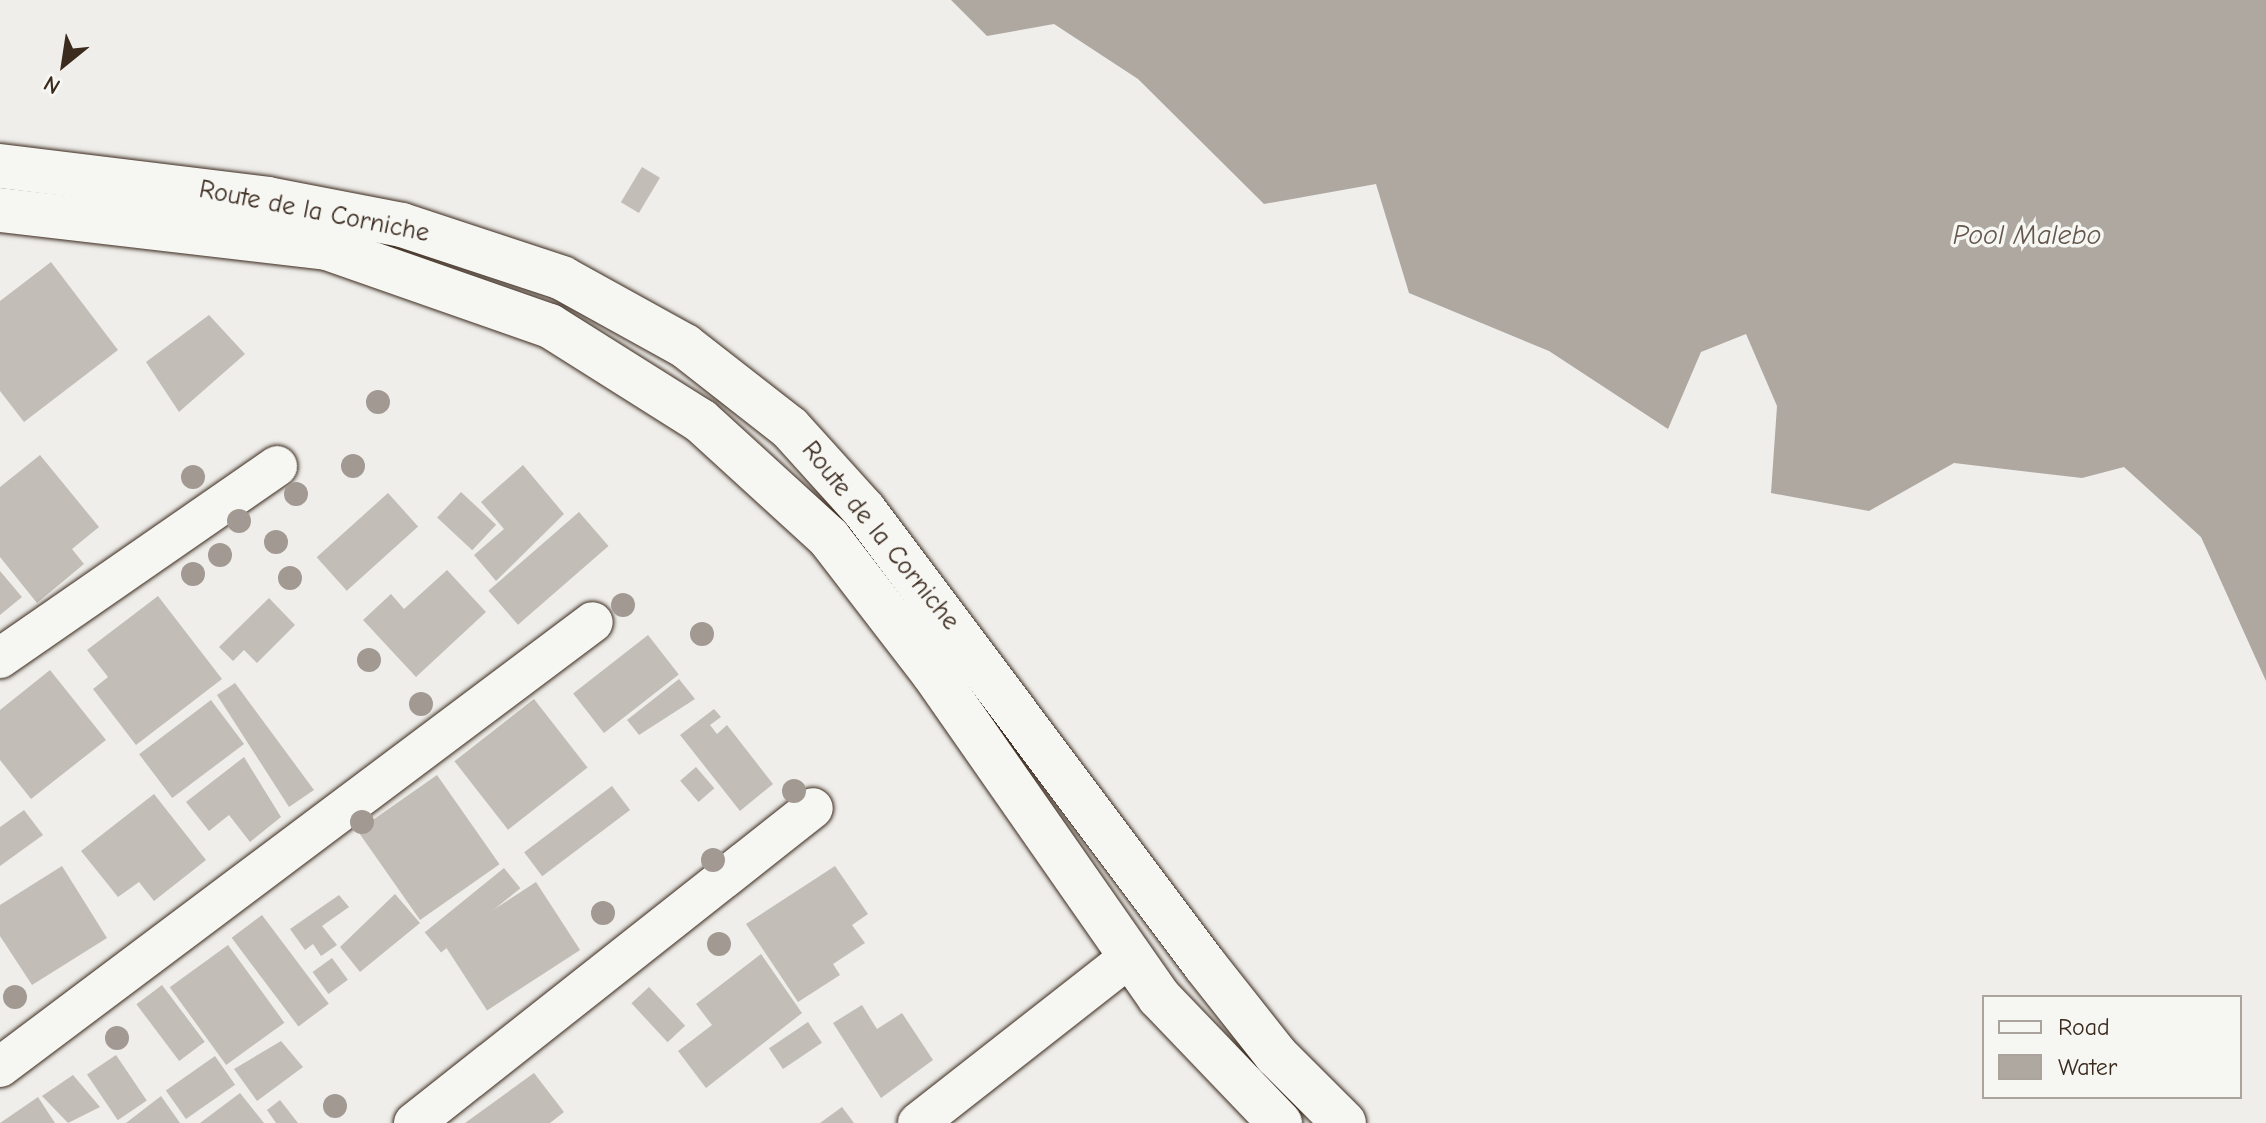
<!DOCTYPE html>
<html>
<head>
<meta charset="utf-8">
<style>
	body { margin:0 }
	#map { position:relative; width:2266px; height:1123px; overflow:hidden; background:#efeeea; font-family:"Comic Neue",sans-serif }
	div>[style] { position:absolute }
	.water>* { inset:0; background:#afa8a1 }
	.building>* { inset:0; background:#c2bdb7; transform-origin:0 0 }
	.roads { filter:drop-shadow(0 0 2px #3b2a1e) drop-shadow(0 0 2px #3b2a1e) }
	.street>* { height:40px; margin:-20px; padding:0 20px; transform-origin:20px; border-radius:20px; background:#f6f6f2 }
	.secondary>* { height:44px; margin:-22px; padding:0 22px; transform-origin:22px; border-radius:22px; background:#f6f6f2 }
	.trees>* { width:24px; height:24px; margin:-12px; border-radius:50%; background:#a19992 }
	span { translate:-50% -50%; white-space:nowrap; text-align:center; line-height:1.15; -webkit-text-stroke:7px #f6f6f2; paint-order:stroke }
	.street-label { font-size:26px; color:#3b2a1e }
	.water-label { font-size:28px; color:#64564c; font-style:italic }
	.legend { position:absolute; left:1982px; top:995px; width:260px; height:104px; box-sizing:border-box; background:#f6f6f2; border:2px solid #aba49d; margin:0; padding:10px 14px; list-style:none; font-size:24px; color:#3b2a1e }
	.legend li { display:flex; align-items:center; gap:16px; height:40px }
	.legend b { width:40px; border:2px solid #aba49d }
	.north { position:absolute; left:24px; top:24px; width:80px; height:80px; -webkit-text-stroke:6px #f6f6f2; paint-order:stroke; rotate:210deg; font-size:22px; font-weight:700; line-height:32px; text-align:center; color:#3b2a1e }
	.north::after { content:''; display:block; margin:auto; width:28px; height:36px; background:#3b2a1e; clip-path:polygon(50% 0,100% 100%,50% 72%,0 100%) }
</style>
</head>
<body>
<div id="map">
	<div class="water">
		<div style="clip-path:polygon(951px 0,2266px 0,2266px 681px,2201px 537px,2124px 467px,2082px 478px,1954px 463px,1869px 511px,1771px 493px,1777px 406px,1746px 334px,1701px 352px,1668px 429px,1549px 351px,1409px 293px,1376px 184px,1264px 204px,1138px 79px,1054px 24px,987px 36px)"></div>
	</div>
	<div class="building">
		<div style="left:642px;top:167px;width:21px;height:41px;rotate:31deg"></div>
		<div style="clip-path:polygon(51px 262px,118px 350px,24px 422px,0 391px,0 301px)"></div>
		<div style="clip-path:polygon(209px 315px,245px 354px,179px 412px,146px 362px)"></div>
		<div style="clip-path:polygon(40px 455px,99px 527px,72px 549px,84px 564px,37px 603px,0 557px,0 487px)"></div>
		<div style="clip-path:polygon(523px 465px,564px 514px,496px 581px,474px 555px,504px 529px,481px 502px)"></div>
		<div style="left:461px;top:492px;width:48px;height:35px;rotate:43deg"></div>
		<div style="left:388px;top:493px;width:45px;height:96px;rotate:48deg"></div>
		<div style="left:579px;top:512px;width:45px;height:120px;rotate:49deg"></div>
		<div style="clip-path:polygon(447px 570px,486px 612px,416px 677px,363px 620px,391px 594px,404px 609px)"></div>
		<div style="clip-path:polygon(0 571px,22px 597px,0 615px)"></div>
		<div style="clip-path:polygon(158px 596px,222px 679px,136px 745px,93px 689px,108px 677px,87px 650px)"></div>
		<div style="clip-path:polygon(269px 598px,295px 625px,257px 663px,244px 650px,233px 661px,219px 647px)"></div>
		<div style="left:648px;top:635px;width:50px;height:95px;rotate:52deg"></div>
		<div style="clip-path:polygon(50px 670px,106px 740px,31px 799px,0 760px,0 710px)"></div>
		<div style="clip-path:polygon(679px 679px,695px 699px,639px 735px,627px 720px)"></div>
		<div style="clip-path:polygon(235px 683px,314px 790px,289px 807px,217px 695px)"></div>
		<div style="left:534px;top:699px;width:87px;height:101px;rotate:52deg"></div>
		<div style="left:211px;top:700px;width:55px;height:90px;rotate:53deg"></div>
		<div style="clip-path:polygon(714px 709px,721px 717px,710px 725px,717px 734px,727px 725px,773px 784px,740px 811px,680px 735px)"></div>
		<div style="clip-path:polygon(244px 757px,281px 817px,250px 842px,229px 815px,209px 831px,186px 802px)"></div>
		<div style="left:696px;top:767px;width:28px;height:21px;rotate:49deg"></div>
		<div style="left:437px;top:775px;width:109px;height:97px;rotate:55deg"></div>
		<div style="left:612px;top:786px;width:30px;height:110px;rotate:53deg"></div>
		<div style="clip-path:polygon(154px 794px,206px 860px,154px 901px,139px 882px,118px 897px,81px 851px)"></div>
		<div style="clip-path:polygon(24px 810px,43px 835px,0 866px,0 827px)"></div>
		<div style="clip-path:polygon(62px 866px,107px 938px,32px 985px,0 936px,0 905px)"></div>
		<div style="clip-path:polygon(835px 866px,868px 914px,852px 925px,865px 943px,833px 964px,840px 975px,798px 1002px,746px 924px)"></div>
		<div style="left:504px;top:868px;width:26px;height:102px;rotate:51deg"></div>
		<div style="left:536px;top:882px;width:81px;height:111px;rotate:57deg"></div>
		<div style="clip-path:polygon(395px 894px,420px 923px,360px 972px,340px 947px)"></div>
		<div style="clip-path:polygon(339px 895px,349px 907px,322px 926px,337px 945px,321px 956px,313px 944px,305px 950px,290px 929px)"></div>
		<div style="left:262px;top:915px;width:111px;height:38px;rotate:53deg"></div>
		<div style="left:228px;top:945px;width:96px;height:72px;rotate:54deg"></div>
		<div style="clip-path:polygon(761px 954px,802px 1013px,706px 1088px,678px 1051px,712px 1025px,696px 1004px)"></div>
		<div style="left:332px;top:958px;width:27px;height:24px;rotate:54deg"></div>
		<div style="left:162px;top:985px;width:71px;height:32px;rotate:53deg"></div>
		<div style="left:649px;top:987px;width:53px;height:24px;rotate:47deg"></div>
		<div style="clip-path:polygon(862px 1005px,877px 1029px,902px 1013px,933px 1060px,881px 1098px,833px 1023px)"></div>
		<div style="left:808px;top:1022px;width:25px;height:47px;rotate:56deg"></div>
		<div style="clip-path:polygon(281px 1041px,303px 1067px,257px 1101px,234px 1069px)"></div>
		<div style="left:116px;top:1055px;width:55px;height:35px;rotate:56deg"></div>
		<div style="left:215px;top:1056px;width:35px;height:60px;rotate:55deg"></div>
		<div style="clip-path:polygon(534px 1073px,564px 1112px,550px 1123px,465px 1123px)"></div>
		<div style="clip-path:polygon(73px 1075px,100px 1107px,68px 1123px,42px 1096px)"></div>
		<div style="clip-path:polygon(240px 1093px,264px 1123px,200px 1123px)"></div>
		<div style="clip-path:polygon(161px 1096px,180px 1123px,126px 1123px)"></div>
		<div style="clip-path:polygon(38px 1097px,55px 1123px,0 1123px)"></div>
		<div style="clip-path:polygon(280px 1100px,298px 1123px,276px 1123px,267px 1110px)"></div>
		<div style="clip-path:polygon(842px 1107px,854px 1123px,820px 1123px)"></div>
	</div>
	<div class="roads">
		<div class="street">
			<div style="left:0;top:658px;width:337px;rotate:-34.7deg"></div>
			<div style="left:0;top:1067px;width:741px;rotate:-36.89deg"></div>
			<div style="left:414px;top:1123px;width:508px;rotate:-38.29deg"></div>
			<div style="left:918px;top:1123px;width:271px;rotate:-38.1deg"></div>
		</div>
		<div class="secondary">
			<div style="left:0;top:166px;width:270px;rotate:7deg"></div>
			<div style="left:268px;top:199px;width:136px;rotate:11deg"></div>
			<div style="left:402px;top:225px;width:169px;rotate:18.3deg"></div>
			<div style="left:562px;top:278px;width:141px;rotate:28.9deg"></div>
			<div style="left:685px;top:346px;width:133px;rotate:38deg"></div>
			<div style="left:790px;top:428px;width:110px;rotate:47.9deg"></div>
			<div style="left:864px;top:510px;width:569px;rotate:53.15deg"></div>
			<div style="left:1205px;top:965px;width:115px;rotate:51.7deg"></div>
			<div style="left:1276px;top:1055px;width:96px;rotate:45deg"></div>
			<div style="left:0;top:210px;width:329px;rotate:6.6deg"></div>
			<div style="left:327px;top:248px;width:236px;rotate:19.3deg"></div>
			<div style="left:550px;top:326px;width:178px;rotate:32.2deg"></div>
			<div style="left:701px;top:421px;width:173px;rotate:42.4deg"></div>
			<div style="left:829px;top:538px;width:170px;rotate:52.4deg"></div>
			<div style="left:933px;top:673px;width:395px;rotate:55.1deg"></div>
			<div style="left:1159px;top:997px;width:175px;rotate:46.2deg"></div>
		</div>
	</div>
	<div class="trees">
		<div style="left:378px;top:402px"></div>
		<div style="left:353px;top:466px"></div>
		<div style="left:193px;top:477px"></div>
		<div style="left:296px;top:494px"></div>
		<div style="left:239px;top:521px"></div>
		<div style="left:276px;top:542px"></div>
		<div style="left:220px;top:555px"></div>
		<div style="left:193px;top:574px"></div>
		<div style="left:290px;top:578px"></div>
		<div style="left:623px;top:605px"></div>
		<div style="left:702px;top:634px"></div>
		<div style="left:369px;top:660px"></div>
		<div style="left:421px;top:704px"></div>
		<div style="left:794px;top:791px"></div>
		<div style="left:362px;top:822px"></div>
		<div style="left:713px;top:860px"></div>
		<div style="left:603px;top:913px"></div>
		<div style="left:719px;top:944px"></div>
		<div style="left:15px;top:997px"></div>
		<div style="left:117px;top:1038px"></div>
		<div style="left:335px;top:1106px"></div>
	</div>
	<div class="street-label">
		<span style="left:314px;top:212px;rotate:11deg">Route de la Corniche</span>
		<span style="left:880px;top:536px;rotate:51deg">Route de la Corniche</span>
	</div>
	<div class="water-label">
		<span style="left:2027px;top:235px">Pool Malebo</span>
	</div>
	<ul class="legend">
	<li><b style="height:10px;background:#f6f6f2"></b>Road</li>
	<li><b style="height:22px;background:#afa8a1"></b>Water</li>
	</ul>
	<div class="north">N</div>
</div>
</body>
</html>
